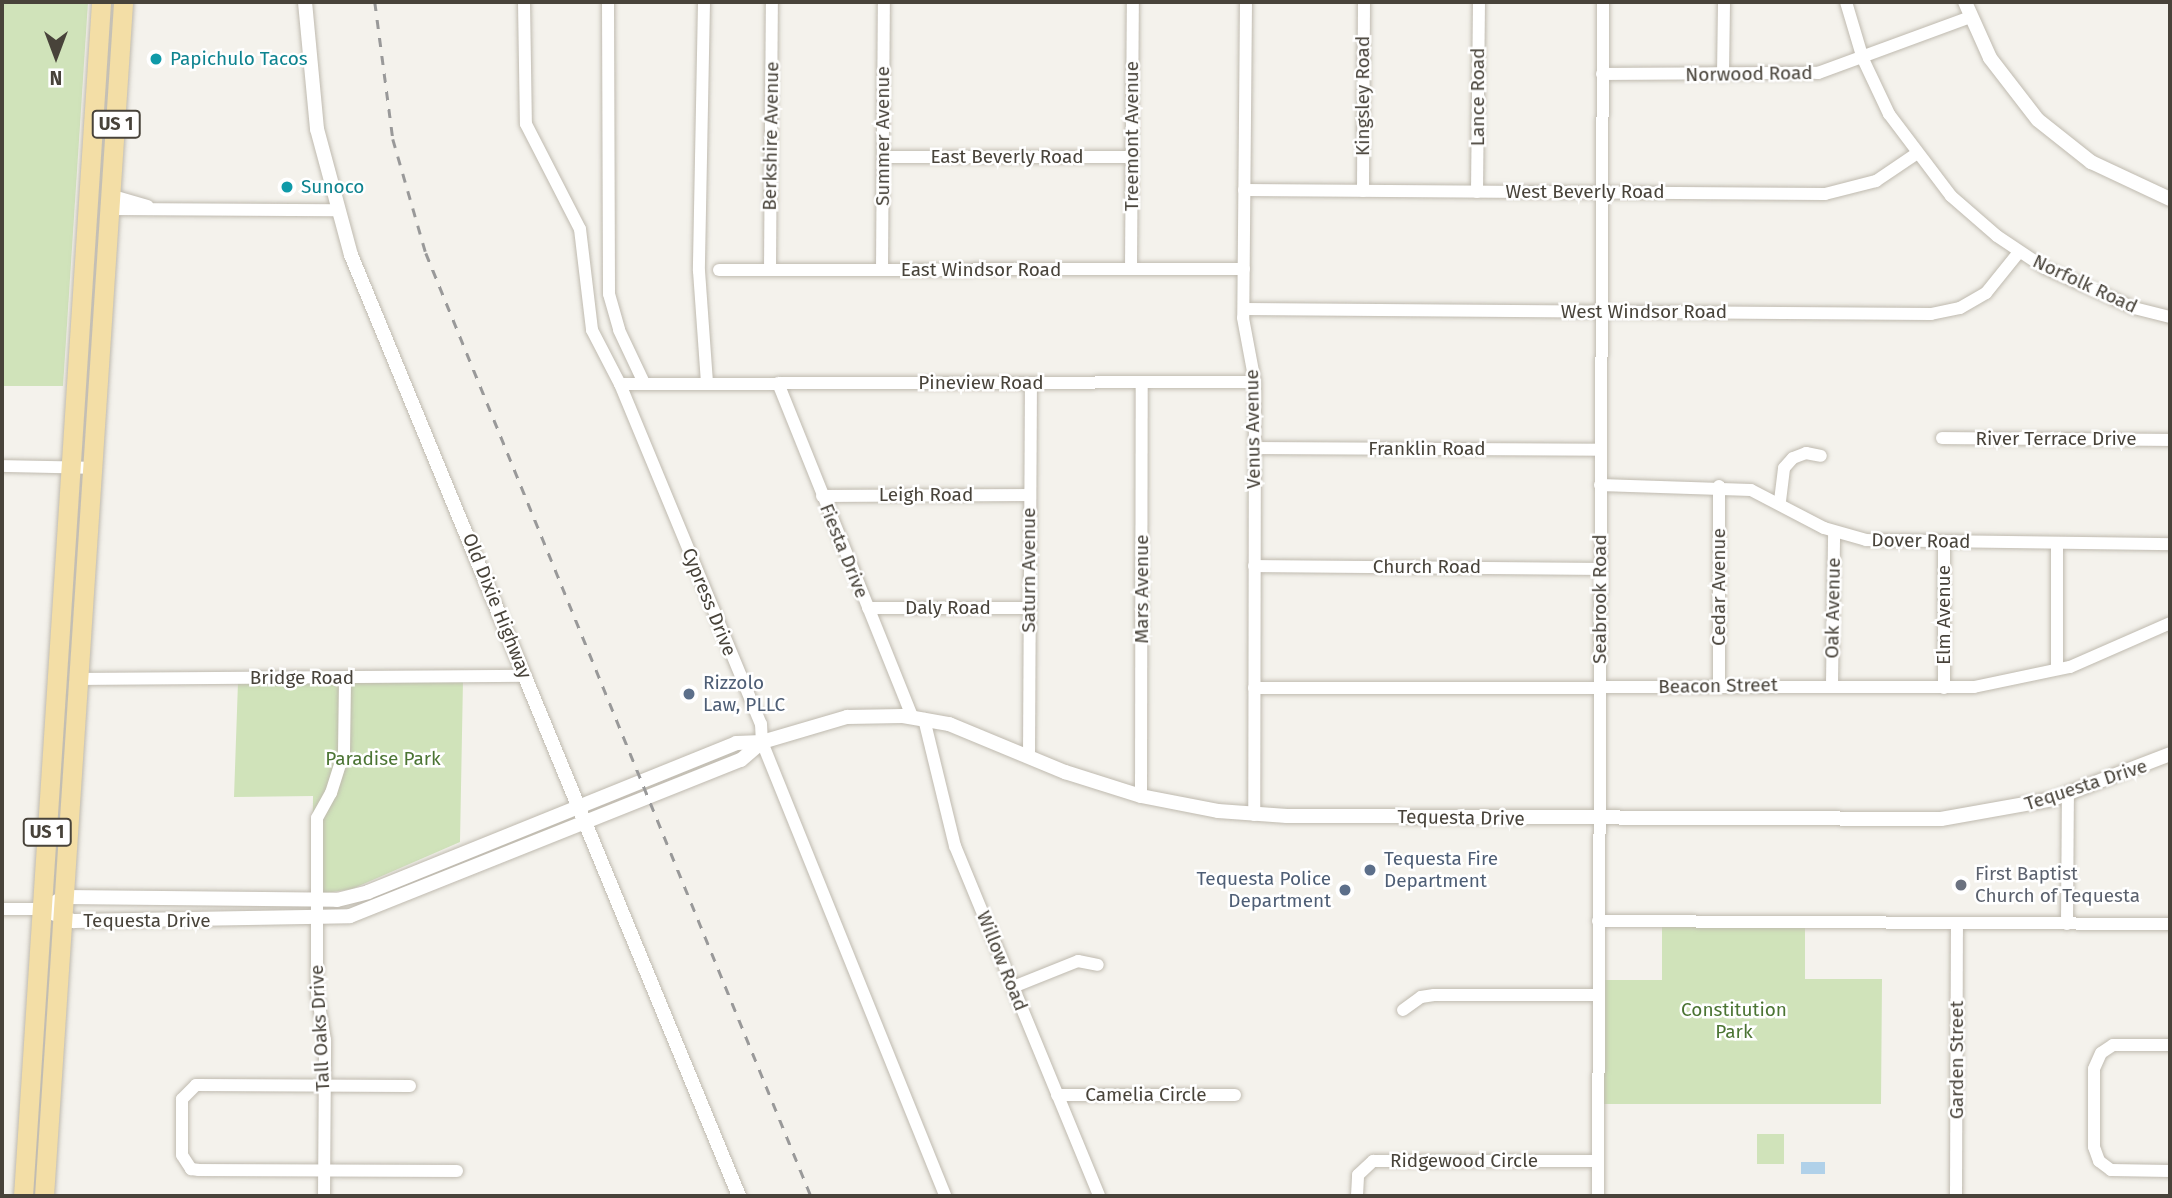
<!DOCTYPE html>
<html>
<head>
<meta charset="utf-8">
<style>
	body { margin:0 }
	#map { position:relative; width:2172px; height:1198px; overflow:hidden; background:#f4f2ec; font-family:"Fira Sans",sans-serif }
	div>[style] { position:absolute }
	.green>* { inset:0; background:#d0e3ba; transform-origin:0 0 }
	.water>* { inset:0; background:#b0d1e9; transform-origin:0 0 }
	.roads { filter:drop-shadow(0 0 2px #bfbaaf) drop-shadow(0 0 2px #bfbaaf) }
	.minor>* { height:12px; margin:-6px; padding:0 6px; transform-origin:6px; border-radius:6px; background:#fff }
	.tertiary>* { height:14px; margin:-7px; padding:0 7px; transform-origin:7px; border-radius:7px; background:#fff }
	.primary>* { height:19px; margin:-9.5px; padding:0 9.5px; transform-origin:9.5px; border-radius:9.5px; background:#f3dea6 }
	.rail>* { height:2.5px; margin-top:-1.25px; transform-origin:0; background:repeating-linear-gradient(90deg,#999 0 9px,transparent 0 18px) }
	.dots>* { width:19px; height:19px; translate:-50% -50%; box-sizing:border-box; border:4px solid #fff; border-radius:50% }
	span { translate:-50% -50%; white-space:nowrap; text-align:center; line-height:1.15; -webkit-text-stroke:5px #fff; paint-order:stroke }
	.shield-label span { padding:2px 5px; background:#fff; border:2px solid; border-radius:5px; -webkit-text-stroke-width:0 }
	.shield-label { font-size:18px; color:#48433a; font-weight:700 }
	.culture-label { font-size:19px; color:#0d838f }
	.left { translate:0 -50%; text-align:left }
	.street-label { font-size:19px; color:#48433a }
	.service-label { font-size:19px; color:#4e5e75 }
	.right { translate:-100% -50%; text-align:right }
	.park-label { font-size:19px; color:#4b7433 }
	.worship-label { font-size:19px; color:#5b616d }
	.frame { position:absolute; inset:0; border:4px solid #48433a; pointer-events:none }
	.north { position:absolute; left:21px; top:21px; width:70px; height:70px; -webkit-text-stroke:5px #fff; paint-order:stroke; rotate:180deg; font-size:19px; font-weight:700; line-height:28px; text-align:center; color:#48433a }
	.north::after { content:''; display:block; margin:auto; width:24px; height:32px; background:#48433a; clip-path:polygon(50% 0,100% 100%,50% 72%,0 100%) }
</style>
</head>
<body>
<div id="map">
	<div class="green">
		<div style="clip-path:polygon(2px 2px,88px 2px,63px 386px,2px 386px)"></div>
		<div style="clip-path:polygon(463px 680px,460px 842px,352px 889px,312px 895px,313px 796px,234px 797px,238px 682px)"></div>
		<div style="clip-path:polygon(1662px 923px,1805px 924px,1805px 979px,1882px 979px,1881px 1104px,1601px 1104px,1601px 980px,1662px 980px)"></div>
		<div style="left:1757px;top:1134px;width:27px;height:30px"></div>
	</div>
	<div class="water">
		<div style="left:1801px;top:1162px;width:24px;height:12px"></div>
	</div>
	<div class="roads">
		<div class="minor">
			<div style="left:524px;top:2px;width:122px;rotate:89.1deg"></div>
			<div style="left:526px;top:124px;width:118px;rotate:62.8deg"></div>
			<div style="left:580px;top:229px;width:102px;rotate:83.2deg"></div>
			<div style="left:592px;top:330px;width:61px;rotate:62.6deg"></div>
			<div style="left:620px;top:384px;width:368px;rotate:67.5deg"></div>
			<div style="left:761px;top:724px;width:18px;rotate:87deg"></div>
			<div style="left:762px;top:742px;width:489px;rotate:68deg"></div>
			<div style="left:608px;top:2px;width:292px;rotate:89.8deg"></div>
			<div style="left:609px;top:294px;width:37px;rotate:74deg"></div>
			<div style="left:619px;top:330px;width:59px;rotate:64.7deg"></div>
			<div style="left:704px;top:2px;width:269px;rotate:91.1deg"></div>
			<div style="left:699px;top:271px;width:112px;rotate:85.9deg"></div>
			<div style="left:1246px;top:2px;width:316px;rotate:90.5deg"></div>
			<div style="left:1243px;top:318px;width:65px;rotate:79.4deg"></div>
			<div style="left:1255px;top:382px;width:433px;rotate:90.1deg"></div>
			<div style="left:1846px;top:2px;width:59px;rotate:73.4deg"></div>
			<div style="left:1863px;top:59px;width:61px;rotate:64.7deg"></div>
			<div style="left:1889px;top:114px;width:103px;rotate:52.9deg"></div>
			<div style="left:1951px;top:196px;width:61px;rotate:41deg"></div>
			<div style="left:1997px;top:236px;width:58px;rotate:33.7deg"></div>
			<div style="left:2045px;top:268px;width:98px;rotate:24.2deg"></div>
			<div style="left:2134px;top:308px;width:37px;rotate:14deg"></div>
			<div style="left:1602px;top:74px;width:216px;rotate:-0.3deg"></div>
			<div style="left:1818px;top:73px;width:162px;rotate:-20.2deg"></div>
			<div style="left:1723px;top:75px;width:73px;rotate:-89.2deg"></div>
			<div style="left:883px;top:157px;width:249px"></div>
			<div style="left:1244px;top:190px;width:581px;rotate:0.39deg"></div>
			<div style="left:1825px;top:194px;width:53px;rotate:-14.3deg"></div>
			<div style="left:1876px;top:181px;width:48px;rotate:-34deg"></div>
			<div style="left:1363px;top:191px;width:189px;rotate:-89.7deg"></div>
			<div style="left:1477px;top:192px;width:190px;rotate:-89.4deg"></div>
			<div style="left:113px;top:196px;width:36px;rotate:16deg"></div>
			<div style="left:112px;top:209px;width:225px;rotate:0.3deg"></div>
			<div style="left:1131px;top:269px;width:267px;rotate:-89.6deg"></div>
			<div style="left:719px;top:270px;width:525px;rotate:-0.11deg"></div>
			<div style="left:770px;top:270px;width:268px;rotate:-89.6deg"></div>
			<div style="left:882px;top:270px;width:268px;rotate:-89.6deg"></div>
			<div style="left:1244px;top:309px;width:687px;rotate:0.42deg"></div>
			<div style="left:1931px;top:314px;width:30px;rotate:-12deg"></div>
			<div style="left:1960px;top:308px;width:30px;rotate:-30deg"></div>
			<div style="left:1986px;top:293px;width:53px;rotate:-51.2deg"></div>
			<div style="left:778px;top:383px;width:360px;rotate:68.1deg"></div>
			<div style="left:620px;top:384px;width:635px;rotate:-0.18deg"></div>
			<div style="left:1942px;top:438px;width:228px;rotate:0.5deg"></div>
			<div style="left:1255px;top:448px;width:345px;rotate:0.3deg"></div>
			<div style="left:2px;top:466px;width:92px;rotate:1.2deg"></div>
			<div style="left:1600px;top:485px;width:151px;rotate:1.9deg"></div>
			<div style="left:1751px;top:490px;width:82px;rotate:27.5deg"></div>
			<div style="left:1824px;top:528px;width:44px;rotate:15.9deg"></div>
			<div style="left:1866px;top:540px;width:304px;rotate:0.8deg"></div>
			<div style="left:822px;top:496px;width:207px;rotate:-0.3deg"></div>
			<div style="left:1780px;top:501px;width:33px;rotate:-83deg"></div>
			<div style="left:1784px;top:468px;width:13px;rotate:-48deg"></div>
			<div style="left:1793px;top:458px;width:14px;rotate:-21deg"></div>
			<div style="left:1806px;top:453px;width:15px;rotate:11deg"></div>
			<div style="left:1254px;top:566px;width:346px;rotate:0.5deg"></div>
			<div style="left:868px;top:608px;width:161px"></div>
			<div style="left:2057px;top:669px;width:126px;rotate:-90deg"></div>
			<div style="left:79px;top:679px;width:447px;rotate:-0.4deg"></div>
			<div style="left:1832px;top:684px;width:152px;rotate:-89.2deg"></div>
			<div style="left:1719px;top:687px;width:201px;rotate:-90deg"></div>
			<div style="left:1254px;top:688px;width:720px;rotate:-0.08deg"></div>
			<div style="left:1974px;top:687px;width:98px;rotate:-11.8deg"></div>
			<div style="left:2070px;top:667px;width:109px;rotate:-23.7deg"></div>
			<div style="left:1944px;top:688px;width:146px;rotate:-90deg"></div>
			<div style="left:924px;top:719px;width:131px;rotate:76.3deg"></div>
			<div style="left:955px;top:846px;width:378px;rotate:67.6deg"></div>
			<div style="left:1029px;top:757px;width:374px;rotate:-89.7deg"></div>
			<div style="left:1141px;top:796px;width:414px;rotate:-89.9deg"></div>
			<div style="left:2px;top:909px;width:40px"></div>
			<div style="left:1598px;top:921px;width:572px;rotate:0.3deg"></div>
			<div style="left:2067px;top:924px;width:129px;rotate:-89.6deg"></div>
			<div style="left:1013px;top:987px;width:70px;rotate:-21.8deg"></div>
			<div style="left:1078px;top:961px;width:20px;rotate:11deg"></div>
			<div style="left:1403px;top:1010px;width:22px;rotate:-36deg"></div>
			<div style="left:1421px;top:997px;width:13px;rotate:-9deg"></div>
			<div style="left:1434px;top:995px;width:164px"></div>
			<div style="left:2170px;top:1045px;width:57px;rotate:180deg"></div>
			<div style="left:2113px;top:1045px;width:14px;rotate:146deg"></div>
			<div style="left:2101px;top:1053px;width:17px;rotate:114deg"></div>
			<div style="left:2094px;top:1069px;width:78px;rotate:90deg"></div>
			<div style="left:2094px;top:1147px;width:15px;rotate:70deg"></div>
			<div style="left:2099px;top:1161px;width:15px;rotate:37deg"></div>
			<div style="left:2111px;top:1170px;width:59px;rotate:1deg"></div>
			<div style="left:410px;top:1086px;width:214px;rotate:-179.7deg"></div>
			<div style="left:196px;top:1085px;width:20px;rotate:135deg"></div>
			<div style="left:182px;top:1099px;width:56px;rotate:90deg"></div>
			<div style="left:182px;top:1155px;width:17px;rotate:57deg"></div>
			<div style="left:191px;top:1169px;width:8px;rotate:7deg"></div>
			<div style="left:199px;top:1170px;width:258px;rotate:0.2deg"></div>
			<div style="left:1057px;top:1095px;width:178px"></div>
			<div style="left:324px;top:1196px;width:156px;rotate:-89.6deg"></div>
			<div style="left:325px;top:1040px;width:48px;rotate:-99.7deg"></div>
			<div style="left:317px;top:993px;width:175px;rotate:-90deg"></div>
			<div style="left:317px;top:818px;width:29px;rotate:-61deg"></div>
			<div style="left:331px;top:793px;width:43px;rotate:-72.4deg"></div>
			<div style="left:344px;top:752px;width:75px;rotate:-89.2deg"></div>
			<div style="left:1357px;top:1196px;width:21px;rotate:-87deg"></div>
			<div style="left:1358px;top:1175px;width:21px;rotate:-43deg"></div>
			<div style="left:1373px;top:1161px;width:225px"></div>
			<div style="left:1598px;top:1196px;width:1194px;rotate:-89.76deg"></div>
			<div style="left:1956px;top:1196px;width:273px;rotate:-89.8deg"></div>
		</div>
		<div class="tertiary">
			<div style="left:305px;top:2px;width:128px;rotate:84.6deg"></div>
			<div style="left:317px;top:129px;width:131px;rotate:74.9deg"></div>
			<div style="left:351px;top:255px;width:1018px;rotate:67.59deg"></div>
			<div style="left:1965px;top:2px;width:61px;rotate:65.9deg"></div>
			<div style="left:1990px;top:58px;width:78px;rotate:52.3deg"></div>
			<div style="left:2038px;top:120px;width:68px;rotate:38.4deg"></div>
			<div style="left:2091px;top:162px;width:87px;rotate:25.1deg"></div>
			<div style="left:56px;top:902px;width:9px;rotate:-32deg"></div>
			<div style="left:64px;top:897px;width:273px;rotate:0.6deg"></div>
			<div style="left:337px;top:900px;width:32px;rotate:-14deg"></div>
			<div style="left:368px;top:892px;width:397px;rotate:-22deg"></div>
			<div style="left:736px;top:743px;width:26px;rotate:-2deg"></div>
			<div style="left:42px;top:909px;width:34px;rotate:21deg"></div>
			<div style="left:74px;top:921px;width:276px;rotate:-1deg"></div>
			<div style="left:350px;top:916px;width:421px;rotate:-21.8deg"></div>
			<div style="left:741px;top:760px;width:28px;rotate:-41deg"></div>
			<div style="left:762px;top:742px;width:89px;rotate:-16.4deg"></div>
			<div style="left:847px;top:717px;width:56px;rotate:-1deg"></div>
			<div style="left:903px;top:716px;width:47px;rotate:9.9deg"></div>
			<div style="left:949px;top:724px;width:126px;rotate:22.5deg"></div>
			<div style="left:1065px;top:772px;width:80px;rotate:17.5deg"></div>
			<div style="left:1141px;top:796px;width:78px;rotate:11deg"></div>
			<div style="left:1218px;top:811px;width:69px;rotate:4.1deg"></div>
			<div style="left:1287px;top:816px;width:654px;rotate:0.26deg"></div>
			<div style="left:1941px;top:819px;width:114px;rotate:-10.1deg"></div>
			<div style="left:2053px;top:799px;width:125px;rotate:-21deg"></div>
		</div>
		<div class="primary">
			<div style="left:23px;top:1196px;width:1197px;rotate:-86.26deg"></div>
			<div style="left:44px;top:1196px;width:1197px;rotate:-86.21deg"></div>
		</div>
	</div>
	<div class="rail">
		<div style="left:375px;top:2px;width:138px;rotate:82.5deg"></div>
		<div style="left:393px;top:139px;width:119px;rotate:73.9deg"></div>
		<div style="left:426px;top:253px;width:1019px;rotate:67.79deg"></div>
	</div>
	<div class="dots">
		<div style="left:156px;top:59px;background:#0f9aa8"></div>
		<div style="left:287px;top:187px;background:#0f9aa8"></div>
		<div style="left:689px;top:694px;background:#5c6f8a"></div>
		<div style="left:1370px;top:870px;background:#5c6f8a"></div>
		<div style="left:1961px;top:885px;background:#6b7280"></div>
		<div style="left:1345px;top:890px;background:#5c6f8a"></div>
	</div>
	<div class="shield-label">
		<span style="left:116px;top:124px">US 1</span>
		<span style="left:47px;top:832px">US 1</span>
	</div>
	<div class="culture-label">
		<span class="left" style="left:170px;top:59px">Papichulo Tacos</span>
		<span class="left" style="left:301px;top:187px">Sunoco</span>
	</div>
	<div class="street-label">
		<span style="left:1749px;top:74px;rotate:-1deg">Norwood Road</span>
		<span style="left:1363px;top:96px;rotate:-90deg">Kingsley Road</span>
		<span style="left:1478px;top:97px;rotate:-90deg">Lance Road</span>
		<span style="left:771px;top:136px;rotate:-89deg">Berkshire Avenue</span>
		<span style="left:883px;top:136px;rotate:-90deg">Summer Avenue</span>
		<span style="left:1132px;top:136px;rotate:-90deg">Treemont Avenue</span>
		<span style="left:1007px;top:157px">East Beverly Road</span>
		<span style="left:1585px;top:192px">West Beverly Road</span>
		<span style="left:981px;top:270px">East Windsor Road</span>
		<span style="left:2085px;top:284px;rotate:25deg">Norfolk Road</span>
		<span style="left:1644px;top:312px">West Windsor Road</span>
		<span style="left:981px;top:383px">Pineview Road</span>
		<span style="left:1253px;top:429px;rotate:-91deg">Venus Avenue</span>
		<span style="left:2056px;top:439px">River Terrace Drive</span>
		<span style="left:1427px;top:449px">Franklin Road</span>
		<span style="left:926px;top:495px">Leigh Road</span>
		<span style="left:1921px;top:541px;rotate:1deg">Dover Road</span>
		<span style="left:844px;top:551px;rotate:68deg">Fiesta Drive</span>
		<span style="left:1427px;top:567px">Church Road</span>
		<span style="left:1029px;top:570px;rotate:-90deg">Saturn Avenue</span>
		<span style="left:1719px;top:587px;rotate:-90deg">Cedar Avenue</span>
		<span style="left:1142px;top:589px;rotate:-90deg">Mars Avenue</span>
		<span style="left:1600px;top:599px;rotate:-90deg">Seabrook Road</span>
		<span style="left:709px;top:602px;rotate:68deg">Cypress Drive</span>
		<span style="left:497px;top:606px;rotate:68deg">Old Dixie Highway</span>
		<span style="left:948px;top:608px">Daly Road</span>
		<span style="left:1833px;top:608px;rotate:-89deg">Oak Avenue</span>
		<span style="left:1944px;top:615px;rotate:-90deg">Elm Avenue</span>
		<span style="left:302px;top:678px">Bridge Road</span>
		<span style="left:1718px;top:686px;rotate:-1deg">Beacon Street</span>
		<span style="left:2086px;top:785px;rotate:-18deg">Tequesta Drive</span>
		<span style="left:1461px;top:818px;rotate:1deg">Tequesta Drive</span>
		<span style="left:147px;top:921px">Tequesta Drive</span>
		<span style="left:1002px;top:961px;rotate:68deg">Willow Road</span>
		<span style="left:320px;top:1028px;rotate:-93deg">Tall Oaks Drive</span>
		<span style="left:1957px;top:1060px;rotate:-90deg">Garden Street</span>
		<span style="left:1146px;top:1095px">Camelia Circle</span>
		<span style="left:1464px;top:1161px">Ridgewood Circle</span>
	</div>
	<div class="service-label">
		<span class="left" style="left:703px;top:694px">Rizzolo<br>Law, PLLC</span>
		<span class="left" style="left:1384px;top:870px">Tequesta Fire<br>Department</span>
		<span class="right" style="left:1331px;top:890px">Tequesta Police<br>Department</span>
	</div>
	<div class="park-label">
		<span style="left:383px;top:759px">Paradise Park</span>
		<span style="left:1734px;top:1021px">Constitution<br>Park</span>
	</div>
	<div class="worship-label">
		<span class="left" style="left:1975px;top:885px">First Baptist<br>Church of Tequesta</span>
	</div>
	<div class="frame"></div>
	<div class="north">N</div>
</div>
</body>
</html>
